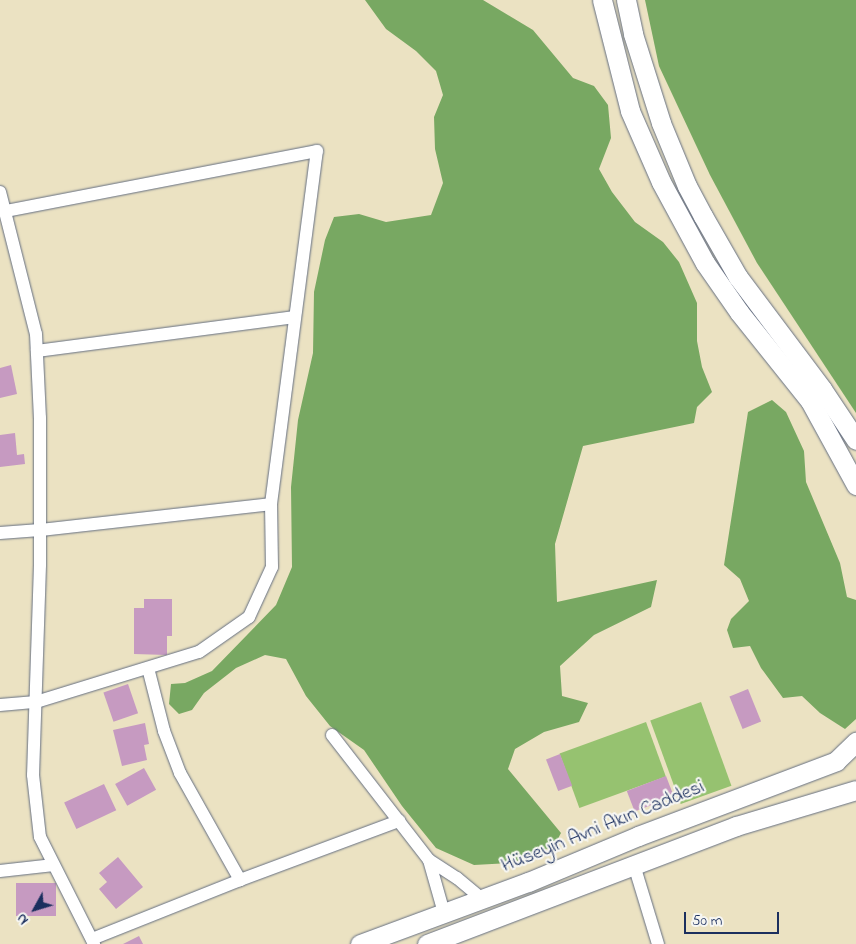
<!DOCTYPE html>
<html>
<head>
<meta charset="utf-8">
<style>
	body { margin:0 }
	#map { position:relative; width:856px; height:944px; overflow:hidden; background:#ebe2c2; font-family:"Indie Flower",sans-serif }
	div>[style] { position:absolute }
	.green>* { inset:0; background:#96c270; transform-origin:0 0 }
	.forest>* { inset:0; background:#78a862 }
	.building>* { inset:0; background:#c69ac1; transform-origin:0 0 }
	.roads { filter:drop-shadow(0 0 1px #646e81) drop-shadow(0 0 1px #646e81) }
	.street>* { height:12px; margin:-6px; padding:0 6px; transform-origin:6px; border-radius:6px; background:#fff }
	.secondary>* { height:19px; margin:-9.5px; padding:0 9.5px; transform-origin:9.5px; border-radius:9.5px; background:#fff }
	span { translate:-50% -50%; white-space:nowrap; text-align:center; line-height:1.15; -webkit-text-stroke:4.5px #f6f6f2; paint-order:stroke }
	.street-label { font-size:20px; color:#1b2f5e }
	.north { position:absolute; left:10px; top:884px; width:50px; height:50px; -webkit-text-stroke:4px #f6f6f2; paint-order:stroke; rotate:231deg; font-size:14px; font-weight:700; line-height:20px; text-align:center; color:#1b2f5e }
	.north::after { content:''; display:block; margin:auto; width:18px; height:22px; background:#1b2f5e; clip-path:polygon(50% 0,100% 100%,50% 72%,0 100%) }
	.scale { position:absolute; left:684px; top:912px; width:95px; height:22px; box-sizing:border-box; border:2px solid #1b2f5e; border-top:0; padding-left:6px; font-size:15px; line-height:18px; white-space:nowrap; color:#1b2f5e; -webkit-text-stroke:4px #f6f6f2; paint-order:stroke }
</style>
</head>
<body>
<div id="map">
	<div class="green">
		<div style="left:701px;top:702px;width:89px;height:54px;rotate:70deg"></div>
		<div style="left:646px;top:722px;width:58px;height:92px;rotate:70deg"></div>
	</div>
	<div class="forest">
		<div style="clip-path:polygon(365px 0,483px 0,533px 30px,573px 78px,594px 86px,608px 105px,611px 138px,599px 169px,612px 192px,635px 222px,663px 242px,679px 262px,697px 303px,697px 341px,702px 367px,712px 392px,697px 407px,694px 423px,583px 446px,555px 544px,557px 602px,657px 580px,651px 607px,594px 635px,560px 666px,562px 696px,588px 703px,579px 722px,544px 732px,515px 749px,508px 769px,561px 833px,554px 846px,512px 863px,474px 865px,436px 848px,402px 806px,364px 750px,330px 726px,306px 696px,286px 659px,265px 655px,236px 668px,204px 693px,192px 710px,179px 714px,169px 704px,171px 684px,185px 683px,212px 671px,276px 605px,292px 567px,291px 487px,298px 420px,313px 353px,314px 292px,325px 240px,334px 217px,359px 214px,386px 222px,431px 215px,443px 183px,435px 149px,434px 117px,443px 95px,436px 71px,416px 51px,386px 29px)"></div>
		<div style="clip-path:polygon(645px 0,856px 0,856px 413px,757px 263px,710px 175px,659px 66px)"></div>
		<div style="clip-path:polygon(772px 400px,786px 412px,804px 451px,806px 482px,840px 563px,847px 597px,856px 600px,856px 719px,845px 729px,820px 713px,802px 696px,783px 698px,761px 668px,750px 646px,733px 648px,727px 630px,731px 619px,749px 601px,740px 579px,724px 565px,748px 412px)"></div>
	</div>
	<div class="building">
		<div style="clip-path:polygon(11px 365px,17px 394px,0 398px,0 368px)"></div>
		<div style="clip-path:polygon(15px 433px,17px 455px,24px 454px,25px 464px,0 467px,0 435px)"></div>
		<div style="clip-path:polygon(144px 599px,172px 599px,172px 636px,167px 636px,167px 655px,134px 654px,134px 608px,144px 608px)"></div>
		<div style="left:128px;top:684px;width:31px;height:26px;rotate:71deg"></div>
		<div style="left:748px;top:689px;width:35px;height:20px;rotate:68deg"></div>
		<div style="clip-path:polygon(145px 723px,149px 744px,144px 745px,147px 760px,122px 766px,113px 730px)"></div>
		<div style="left:560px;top:754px;width:34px;height:15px;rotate:69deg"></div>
		<div style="left:144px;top:768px;width:25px;height:33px;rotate:61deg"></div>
		<div style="left:666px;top:776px;width:22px;height:42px;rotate:69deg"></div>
		<div style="left:104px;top:784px;width:29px;height:44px;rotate:65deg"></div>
		<div style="clip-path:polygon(118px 857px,143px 887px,116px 909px,99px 889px,107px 882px,99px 873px)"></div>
		<div style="left:16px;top:883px;width:40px;height:33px"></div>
		<div style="clip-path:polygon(139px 936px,143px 944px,123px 944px)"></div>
	</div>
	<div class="roads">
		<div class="street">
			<div style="left:0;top:192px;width:146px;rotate:75.8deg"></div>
			<div style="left:36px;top:334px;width:84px;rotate:87.3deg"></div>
			<div style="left:40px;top:418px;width:147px;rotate:90deg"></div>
			<div style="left:40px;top:565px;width:210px;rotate:91.9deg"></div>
			<div style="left:33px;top:775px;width:62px;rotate:83.6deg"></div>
			<div style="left:40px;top:837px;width:120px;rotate:63.2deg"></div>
			<div style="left:37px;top:351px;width:260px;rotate:-7.5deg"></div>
			<div style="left:0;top:533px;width:40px;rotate:-4.3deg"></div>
			<div style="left:40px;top:530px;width:232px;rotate:-6.4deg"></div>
			<div style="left:148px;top:668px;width:65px;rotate:75.7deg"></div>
			<div style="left:164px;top:731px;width:45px;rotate:69.1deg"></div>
			<div style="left:180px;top:773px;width:123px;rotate:60.7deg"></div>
			<div style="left:0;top:705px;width:36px;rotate:-5deg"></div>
			<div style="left:36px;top:702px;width:170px;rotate:-17.1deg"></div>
			<div style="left:199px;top:652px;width:61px;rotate:-35deg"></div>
			<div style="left:249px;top:617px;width:55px;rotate:-65.3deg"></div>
			<div style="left:272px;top:567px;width:63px;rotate:-90.9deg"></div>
			<div style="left:271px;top:504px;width:356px;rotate:-82.6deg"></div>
			<div style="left:317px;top:151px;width:318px;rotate:169.1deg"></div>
			<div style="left:332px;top:735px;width:158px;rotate:52.2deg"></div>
			<div style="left:429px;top:860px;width:33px;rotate:33deg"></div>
			<div style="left:457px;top:878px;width:33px;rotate:40deg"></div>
			<div style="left:429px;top:860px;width:55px;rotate:74.2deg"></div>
			<div style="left:634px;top:865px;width:83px;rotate:73.1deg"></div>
			<div style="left:0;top:871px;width:54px;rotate:-6.3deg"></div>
			<div style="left:92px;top:939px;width:159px;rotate:-21.7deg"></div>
			<div style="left:240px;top:880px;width:170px;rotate:-20.4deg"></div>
		</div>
		<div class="secondary">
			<div style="left:602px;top:0;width:114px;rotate:75.8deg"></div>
			<div style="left:630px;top:111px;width:77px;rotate:66.4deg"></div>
			<div style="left:661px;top:182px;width:92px;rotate:61.5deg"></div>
			<div style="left:705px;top:263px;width:60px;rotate:55.2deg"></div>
			<div style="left:739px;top:312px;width:114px;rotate:51.4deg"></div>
			<div style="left:810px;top:401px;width:96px;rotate:61.3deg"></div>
			<div style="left:626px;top:0;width:35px;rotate:78deg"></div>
			<div style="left:633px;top:34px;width:93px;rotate:72.5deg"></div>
			<div style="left:661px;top:123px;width:68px;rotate:67.6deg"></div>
			<div style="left:687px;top:186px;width:34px;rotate:62deg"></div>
			<div style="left:703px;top:216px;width:70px;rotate:60.2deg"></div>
			<div style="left:738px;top:277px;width:140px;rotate:53.1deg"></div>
			<div style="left:822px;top:389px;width:61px;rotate:56.3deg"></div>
			<div style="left:360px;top:944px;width:179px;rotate:-20.3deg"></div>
			<div style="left:528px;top:882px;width:119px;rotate:-22.7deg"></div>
			<div style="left:638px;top:836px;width:212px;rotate:-20.7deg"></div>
			<div style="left:836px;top:761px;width:28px;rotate:-44deg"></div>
			<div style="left:427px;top:944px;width:331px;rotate:-20.9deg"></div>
			<div style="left:736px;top:826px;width:125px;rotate:-16.7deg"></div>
		</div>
	</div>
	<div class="street-label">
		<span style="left:603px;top:827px;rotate:-22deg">Hüseyin Avni Akın Caddesi</span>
	</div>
	<div class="north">N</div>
	<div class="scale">50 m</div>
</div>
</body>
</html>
